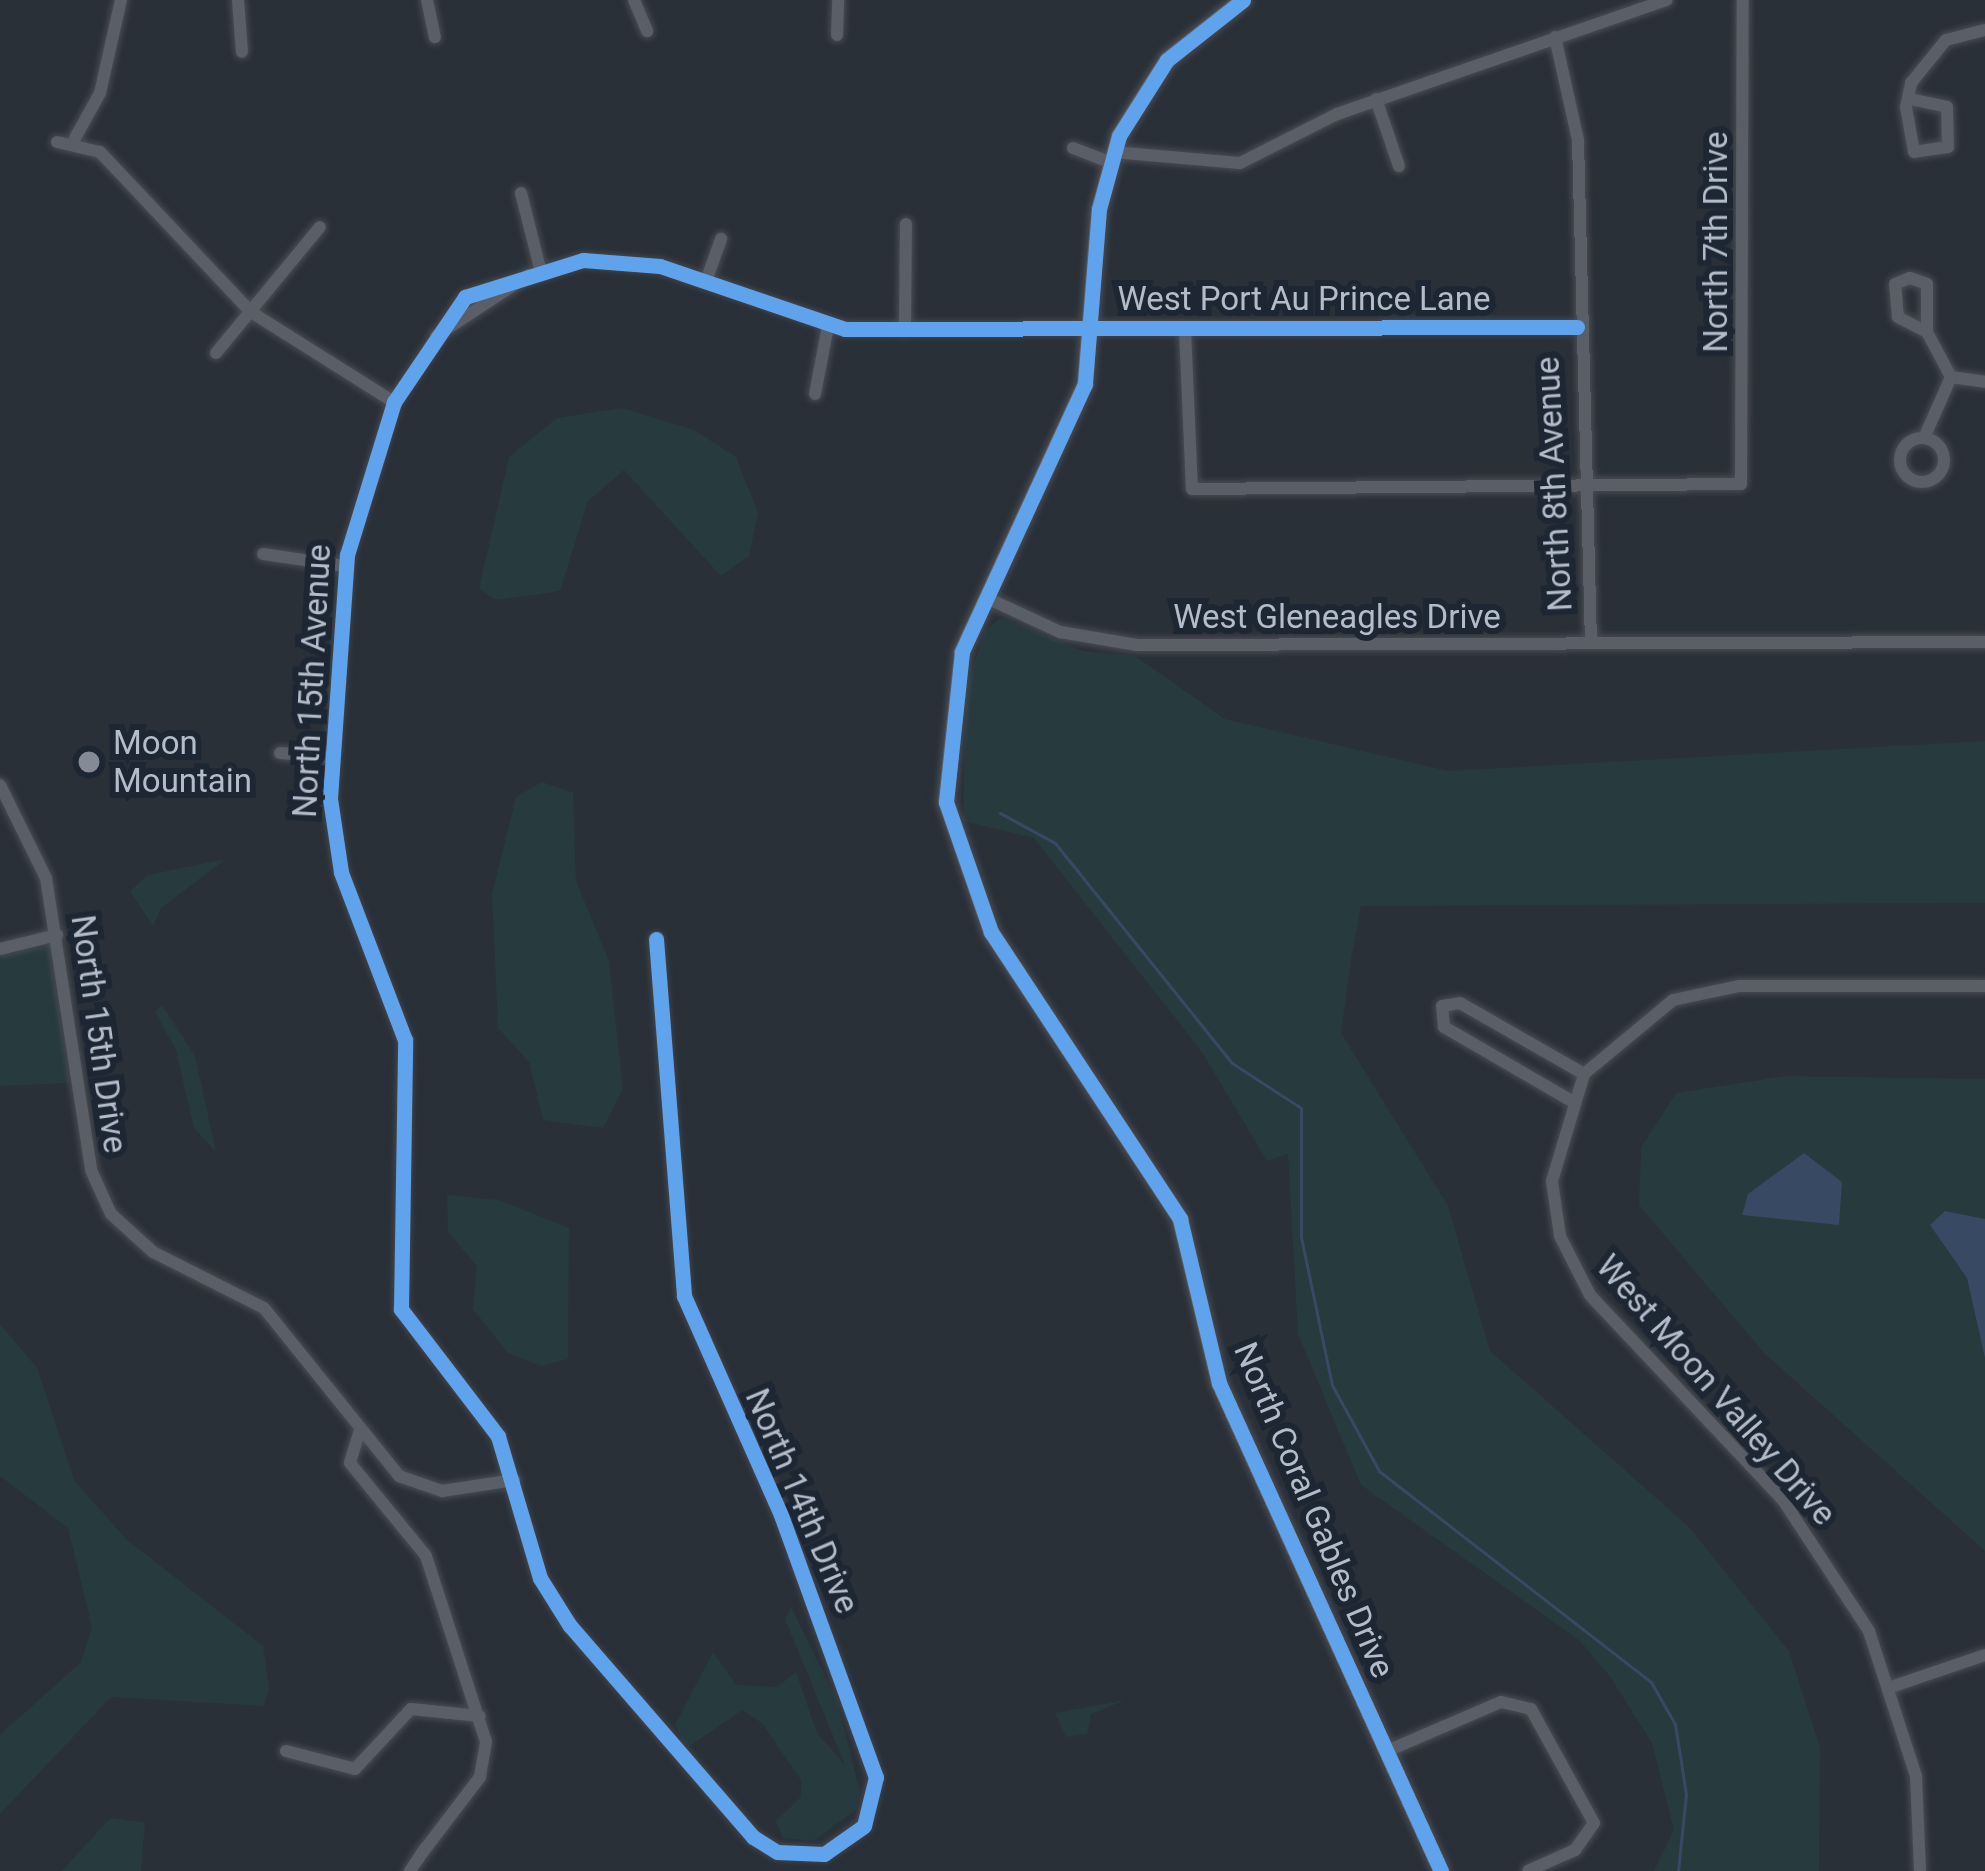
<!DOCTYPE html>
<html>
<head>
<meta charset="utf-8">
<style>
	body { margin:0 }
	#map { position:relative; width:1985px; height:1871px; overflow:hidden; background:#2a3038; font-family:Roboto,sans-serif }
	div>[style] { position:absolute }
	.green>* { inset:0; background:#273a3e }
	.water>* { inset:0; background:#384963 }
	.stream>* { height:3px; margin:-1.5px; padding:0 1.5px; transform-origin:1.5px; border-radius:1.5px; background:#384963 }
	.roads { filter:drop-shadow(0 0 3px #484c53) drop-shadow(0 0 3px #484c53) }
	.street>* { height:12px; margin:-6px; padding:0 6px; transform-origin:6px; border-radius:6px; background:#5a5e66 }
	.street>.ring { margin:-6px; padding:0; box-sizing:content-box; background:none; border:12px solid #5a5e66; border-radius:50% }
	.secondary>* { height:16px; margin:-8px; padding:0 8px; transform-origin:8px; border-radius:8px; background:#595d64 }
	.cycleway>* { height:15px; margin:-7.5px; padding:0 7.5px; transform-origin:7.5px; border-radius:7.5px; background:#60a3ed }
	.dots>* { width:33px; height:33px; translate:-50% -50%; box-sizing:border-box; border:6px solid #1d2633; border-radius:50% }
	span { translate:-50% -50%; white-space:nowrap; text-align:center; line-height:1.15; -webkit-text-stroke:12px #1d2633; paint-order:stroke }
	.street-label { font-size:33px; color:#b4bcc9 }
	.poi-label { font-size:33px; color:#b4bcc9 }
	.left { translate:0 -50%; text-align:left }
</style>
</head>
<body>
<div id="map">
	<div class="green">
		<div style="clip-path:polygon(622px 408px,694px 430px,736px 457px,758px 513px,749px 556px,721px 576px,624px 470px,588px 501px,560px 591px,497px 600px,479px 589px,509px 457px,557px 418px)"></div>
		<div style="clip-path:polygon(1001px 618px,1083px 651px,1135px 656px,1225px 719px,1448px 771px,1985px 741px,1985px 903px,1361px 906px,1351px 960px,1341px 1033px,1448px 1206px,1490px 1351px,1688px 1526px,1789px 1651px,1820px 1747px,1819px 1871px,1654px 1871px,1674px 1830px,1652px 1743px,1609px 1675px,1580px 1641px,1361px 1485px,1298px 1334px,1288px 1154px,1267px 1161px,1202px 1052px,1034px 838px,963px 821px,966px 689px,985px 630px)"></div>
		<div style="clip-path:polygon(542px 782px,573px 793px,576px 881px,609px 961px,623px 1088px,603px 1128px,543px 1120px,529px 1062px,498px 1028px,492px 894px,516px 797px)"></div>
		<div style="clip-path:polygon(226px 859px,161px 908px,153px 926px,130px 891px,148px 875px)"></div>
		<div style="clip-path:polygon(50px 947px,70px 1083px,0 1086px,0 954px)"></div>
		<div style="clip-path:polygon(162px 1005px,195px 1056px,216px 1152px,194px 1128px,176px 1050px,155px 1012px)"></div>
		<div style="clip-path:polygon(1786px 1076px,1985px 1079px,1985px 1551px,1764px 1353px,1639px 1205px,1641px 1148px,1676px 1093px)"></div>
		<div style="clip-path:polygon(447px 1195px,499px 1200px,569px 1228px,568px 1359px,541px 1366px,508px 1353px,473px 1309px,477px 1266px,448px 1232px)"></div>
		<div style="clip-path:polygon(0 1324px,37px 1368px,74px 1480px,126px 1539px,263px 1646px,269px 1688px,264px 1706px,111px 1697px,0 1814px,0 1735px,81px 1662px,92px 1627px,68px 1528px,0 1476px)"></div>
		<div style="clip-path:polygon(791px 1607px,837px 1700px,860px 1791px,856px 1810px,814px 1841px,783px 1838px,776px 1821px,801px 1797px,801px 1780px,762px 1723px,742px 1710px,687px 1748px,675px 1725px,713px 1652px,736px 1685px,777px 1687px,796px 1672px,817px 1733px,845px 1765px,785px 1619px)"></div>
		<div style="clip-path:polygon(1126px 1700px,1091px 1714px,1087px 1734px,1066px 1737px,1055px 1713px)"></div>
		<div style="clip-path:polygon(110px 1818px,145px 1823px,141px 1871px,62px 1871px)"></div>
	</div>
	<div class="water">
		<div style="clip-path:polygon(1804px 1153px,1842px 1182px,1839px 1225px,1742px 1215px,1748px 1194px)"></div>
		<div style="clip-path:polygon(1945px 1211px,1985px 1219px,1985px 1358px,1967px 1278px,1930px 1225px)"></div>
	</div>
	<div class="stream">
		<div style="left:1000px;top:813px;width:63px;rotate:28.6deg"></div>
		<div style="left:1055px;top:843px;width:282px;rotate:51.2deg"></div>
		<div style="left:1232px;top:1063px;width:82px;rotate:33.1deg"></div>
		<div style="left:1301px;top:1108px;width:129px;rotate:90deg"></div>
		<div style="left:1301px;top:1237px;width:151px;rotate:78.2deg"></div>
		<div style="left:1332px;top:1385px;width:98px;rotate:61.3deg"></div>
		<div style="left:1379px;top:1471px;width:344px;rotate:37.8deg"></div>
		<div style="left:1651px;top:1682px;width:48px;rotate:60.3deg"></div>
		<div style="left:1675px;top:1724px;width:71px;rotate:81.1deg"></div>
		<div style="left:1686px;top:1794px;width:77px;rotate:95.9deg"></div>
	</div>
	<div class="roads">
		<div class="street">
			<div style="left:238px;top:0;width:52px;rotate:85.6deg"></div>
			<div style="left:427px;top:0;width:38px;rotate:78deg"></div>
			<div style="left:634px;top:0;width:34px;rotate:67deg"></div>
			<div style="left:837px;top:35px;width:35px;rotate:-88deg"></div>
			<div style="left:1555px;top:37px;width:106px;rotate:77.4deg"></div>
			<div style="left:1578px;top:140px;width:503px;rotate:88.52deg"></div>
			<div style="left:1376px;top:99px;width:71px;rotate:71.1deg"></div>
			<div style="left:1910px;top:99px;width:38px;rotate:12deg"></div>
			<div style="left:1947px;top:107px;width:40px;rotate:88.6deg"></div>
			<div style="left:1948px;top:147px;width:34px;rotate:172deg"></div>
			<div style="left:1914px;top:152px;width:46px;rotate:-100.1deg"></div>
			<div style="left:1906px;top:107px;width:25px;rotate:-78deg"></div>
			<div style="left:1911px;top:83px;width:55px;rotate:-50.9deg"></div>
			<div style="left:1946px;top:40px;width:40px;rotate:-14.4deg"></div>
			<div style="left:75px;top:138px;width:51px;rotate:-60.9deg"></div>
			<div style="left:100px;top:93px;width:95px;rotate:-77.3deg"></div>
			<div style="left:57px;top:142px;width:44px;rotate:13.1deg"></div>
			<div style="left:100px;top:152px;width:220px;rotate:46.7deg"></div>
			<div style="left:251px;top:312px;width:169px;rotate:32.2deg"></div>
			<div style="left:1073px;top:148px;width:40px;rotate:21deg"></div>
			<div style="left:1113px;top:152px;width:127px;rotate:5deg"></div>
			<div style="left:1240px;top:163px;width:109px;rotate:-26.8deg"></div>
			<div style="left:1337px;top:114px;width:349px;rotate:-19.1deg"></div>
			<div style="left:521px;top:193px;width:77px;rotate:75.8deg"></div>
			<div style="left:1910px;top:278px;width:18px;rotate:19deg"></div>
			<div style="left:1927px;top:284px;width:48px;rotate:90deg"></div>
			<div style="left:1927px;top:332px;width:33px;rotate:-153deg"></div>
			<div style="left:1898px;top:317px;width:33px;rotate:-95deg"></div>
			<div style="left:1895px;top:284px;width:16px;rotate:-22deg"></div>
			<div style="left:706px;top:281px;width:45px;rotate:-70.3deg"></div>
			<div style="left:905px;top:330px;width:106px;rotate:-89.5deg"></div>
			<div style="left:1185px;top:330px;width:159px;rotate:87.5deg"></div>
			<div style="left:1192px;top:489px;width:549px;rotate:-0.52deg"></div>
			<div style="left:1741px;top:484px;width:484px;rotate:-89.8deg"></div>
			<div style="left:1927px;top:332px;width:51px;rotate:61.9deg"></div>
			<div style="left:1951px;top:377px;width:34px;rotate:8deg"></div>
			<div style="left:436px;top:336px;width:111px;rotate:-33.3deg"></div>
			<div style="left:216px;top:353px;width:163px;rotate:-50.5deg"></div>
			<div style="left:815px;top:394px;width:69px;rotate:-79.2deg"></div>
			<div style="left:1924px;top:438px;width:67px;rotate:-66.1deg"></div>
			<div class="ring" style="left:1900px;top:438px;width:32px;height:32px"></div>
			<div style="left:263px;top:554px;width:83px;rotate:8.3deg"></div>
			<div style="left:987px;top:598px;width:81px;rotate:25deg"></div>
			<div style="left:1060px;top:632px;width:78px;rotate:9.6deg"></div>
			<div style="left:1137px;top:645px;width:848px;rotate:-0.2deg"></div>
			<div style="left:280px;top:753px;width:52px;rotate:4.4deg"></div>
			<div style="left:0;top:785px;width:104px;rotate:63.7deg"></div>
			<div style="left:46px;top:878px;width:295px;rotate:81.2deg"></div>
			<div style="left:91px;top:1170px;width:48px;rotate:65.6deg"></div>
			<div style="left:111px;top:1214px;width:57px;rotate:42.1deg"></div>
			<div style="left:153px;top:1252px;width:124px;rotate:26.8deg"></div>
			<div style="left:264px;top:1308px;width:216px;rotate:51.2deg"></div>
			<div style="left:399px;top:1476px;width:46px;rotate:19.2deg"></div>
			<div style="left:442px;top:1491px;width:73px;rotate:-8.7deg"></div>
			<div style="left:656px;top:939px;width:358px;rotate:85.5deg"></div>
			<div style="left:684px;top:1296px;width:240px;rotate:66.1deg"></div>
			<div style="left:781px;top:1515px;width:279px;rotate:70.1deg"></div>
			<div style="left:876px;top:1777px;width:50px;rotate:103.8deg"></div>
			<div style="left:864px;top:1826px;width:49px;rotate:145deg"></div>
			<div style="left:824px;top:1854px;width:47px;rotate:-177.6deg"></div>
			<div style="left:777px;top:1852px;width:28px;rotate:-148deg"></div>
			<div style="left:753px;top:1837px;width:279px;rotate:-130.9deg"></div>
			<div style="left:570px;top:1626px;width:57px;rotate:-122deg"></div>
			<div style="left:540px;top:1578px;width:148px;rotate:-106.5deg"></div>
			<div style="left:498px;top:1436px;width:160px;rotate:-127.4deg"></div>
			<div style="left:401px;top:1309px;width:269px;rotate:-89.1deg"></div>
			<div style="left:405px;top:1040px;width:180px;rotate:-110.9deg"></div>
			<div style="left:341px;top:872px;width:75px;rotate:-98.5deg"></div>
			<div style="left:330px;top:798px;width:244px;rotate:-86deg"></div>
			<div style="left:347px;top:555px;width:160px;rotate:-72.9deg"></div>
			<div style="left:394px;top:402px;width:127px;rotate:-55.9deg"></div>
			<div style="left:465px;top:297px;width:124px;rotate:-17.4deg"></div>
			<div style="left:583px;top:260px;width:77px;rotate:4.5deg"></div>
			<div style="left:660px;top:266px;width:195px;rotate:18.8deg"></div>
			<div style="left:845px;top:329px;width:732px;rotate:-0.16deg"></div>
			<div style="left:0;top:949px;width:59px;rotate:-13.8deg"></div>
			<div style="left:1570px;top:1100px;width:146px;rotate:-149.9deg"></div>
			<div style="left:1444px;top:1027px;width:21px;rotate:-95deg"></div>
			<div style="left:1442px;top:1006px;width:18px;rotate:-9deg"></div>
			<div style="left:1460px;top:1003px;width:143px;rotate:29.8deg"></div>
			<div style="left:359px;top:1433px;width:31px;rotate:107deg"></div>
			<div style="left:350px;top:1463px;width:120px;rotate:50.7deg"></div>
			<div style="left:426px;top:1556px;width:195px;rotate:72.1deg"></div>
			<div style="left:486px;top:1742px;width:36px;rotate:100deg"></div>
			<div style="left:480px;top:1777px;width:96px;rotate:127.3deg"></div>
			<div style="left:1894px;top:1686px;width:96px;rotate:-18.8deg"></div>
			<div style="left:286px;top:1751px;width:71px;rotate:14.6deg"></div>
			<div style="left:355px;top:1769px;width:82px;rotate:-47deg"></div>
			<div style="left:411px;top:1709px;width:69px;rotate:5.8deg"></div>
			<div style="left:1387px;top:1751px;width:124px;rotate:-23.3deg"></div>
			<div style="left:1501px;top:1702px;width:31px;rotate:13deg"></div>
			<div style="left:1531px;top:1709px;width:130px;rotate:61.1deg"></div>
			<div style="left:1594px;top:1823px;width:33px;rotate:125deg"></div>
			<div style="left:1575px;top:1850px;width:51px;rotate:155.9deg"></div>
			<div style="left:410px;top:1871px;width:29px;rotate:-56deg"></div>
			<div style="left:1920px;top:1871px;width:95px;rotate:-92.4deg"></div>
			<div style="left:1916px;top:1776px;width:152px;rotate:-108deg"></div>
			<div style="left:1869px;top:1631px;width:157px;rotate:-123.3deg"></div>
			<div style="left:1783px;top:1500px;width:282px;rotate:-133.3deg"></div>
			<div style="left:1590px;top:1295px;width:66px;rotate:-117deg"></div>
			<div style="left:1560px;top:1236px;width:56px;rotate:-98.3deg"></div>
			<div style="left:1552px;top:1181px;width:112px;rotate:-73.3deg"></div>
			<div style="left:1584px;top:1074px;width:116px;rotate:-39.7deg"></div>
			<div style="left:1673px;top:1000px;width:67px;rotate:-12deg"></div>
			<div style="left:1739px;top:986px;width:246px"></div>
		</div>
		<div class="secondary">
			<div style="left:1243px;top:0;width:97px;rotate:141.7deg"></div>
			<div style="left:1167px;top:60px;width:90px;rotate:122.3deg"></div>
			<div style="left:1119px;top:136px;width:76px;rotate:105.3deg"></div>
			<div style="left:1099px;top:209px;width:176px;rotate:94.6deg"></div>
			<div style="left:1085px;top:384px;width:295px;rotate:114.7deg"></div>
			<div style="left:962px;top:652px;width:151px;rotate:96.1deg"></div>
			<div style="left:946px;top:802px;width:138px;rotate:70.9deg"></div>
			<div style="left:991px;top:932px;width:344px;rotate:56.6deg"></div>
			<div style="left:1180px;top:1219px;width:169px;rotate:76.6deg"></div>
			<div style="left:1219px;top:1383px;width:536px;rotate:65.54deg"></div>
		</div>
	</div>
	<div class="cycleway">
		<div style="left:1243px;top:0;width:97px;rotate:141.7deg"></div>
		<div style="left:1167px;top:60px;width:90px;rotate:122.3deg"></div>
		<div style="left:1119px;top:136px;width:76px;rotate:105.3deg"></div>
		<div style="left:1099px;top:209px;width:176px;rotate:94.6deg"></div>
		<div style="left:1085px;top:384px;width:295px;rotate:114.7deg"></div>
		<div style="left:962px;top:652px;width:151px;rotate:96.1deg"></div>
		<div style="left:946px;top:802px;width:138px;rotate:70.9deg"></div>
		<div style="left:991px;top:932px;width:344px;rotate:56.6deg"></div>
		<div style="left:1180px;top:1219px;width:169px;rotate:76.6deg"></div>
		<div style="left:1219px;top:1383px;width:536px;rotate:65.54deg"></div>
		<div style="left:656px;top:939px;width:358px;rotate:85.5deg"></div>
		<div style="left:684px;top:1296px;width:240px;rotate:66.1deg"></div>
		<div style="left:781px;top:1515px;width:279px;rotate:70.1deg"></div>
		<div style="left:876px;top:1777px;width:50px;rotate:103.8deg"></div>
		<div style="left:864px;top:1826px;width:49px;rotate:145deg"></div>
		<div style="left:824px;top:1854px;width:47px;rotate:-177.6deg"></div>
		<div style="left:777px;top:1852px;width:28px;rotate:-148deg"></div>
		<div style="left:753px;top:1837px;width:279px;rotate:-130.9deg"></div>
		<div style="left:570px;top:1626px;width:57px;rotate:-122deg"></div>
		<div style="left:540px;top:1578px;width:148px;rotate:-106.5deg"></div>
		<div style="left:498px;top:1436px;width:160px;rotate:-127.4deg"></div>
		<div style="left:401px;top:1309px;width:269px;rotate:-89.1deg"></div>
		<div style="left:405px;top:1040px;width:180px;rotate:-110.9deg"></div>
		<div style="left:341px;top:872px;width:75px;rotate:-98.5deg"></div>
		<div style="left:330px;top:798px;width:244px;rotate:-86deg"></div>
		<div style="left:347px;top:555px;width:160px;rotate:-72.9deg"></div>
		<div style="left:394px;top:402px;width:127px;rotate:-55.9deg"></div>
		<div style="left:465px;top:297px;width:124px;rotate:-17.4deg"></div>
		<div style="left:583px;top:260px;width:77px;rotate:4.5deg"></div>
		<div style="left:660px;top:266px;width:195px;rotate:18.8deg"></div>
		<div style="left:845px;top:329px;width:732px;rotate:-0.16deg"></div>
	</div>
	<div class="dots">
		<div style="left:89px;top:762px;background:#848b96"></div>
	</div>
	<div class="street-label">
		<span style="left:1716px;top:242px;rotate:-90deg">North 7th Drive</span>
		<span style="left:1304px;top:299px">West Port Au Prince Lane</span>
		<span style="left:1554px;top:484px;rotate:-93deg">North 8th Avenue</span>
		<span style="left:1337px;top:617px">West Gleneagles Drive</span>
		<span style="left:312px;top:681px;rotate:-87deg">North 15th Avenue</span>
		<span style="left:99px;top:1034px;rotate:82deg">North 15th Drive</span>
		<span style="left:1716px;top:1390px;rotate:49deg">West Moon Valley Drive</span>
		<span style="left:802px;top:1501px;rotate:67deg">North 14th Drive</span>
		<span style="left:1314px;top:1510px;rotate:67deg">North Coral Gables Drive</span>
	</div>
	<div class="poi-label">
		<span class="left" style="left:113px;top:762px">Moon<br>Mountain</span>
	</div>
</div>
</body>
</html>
